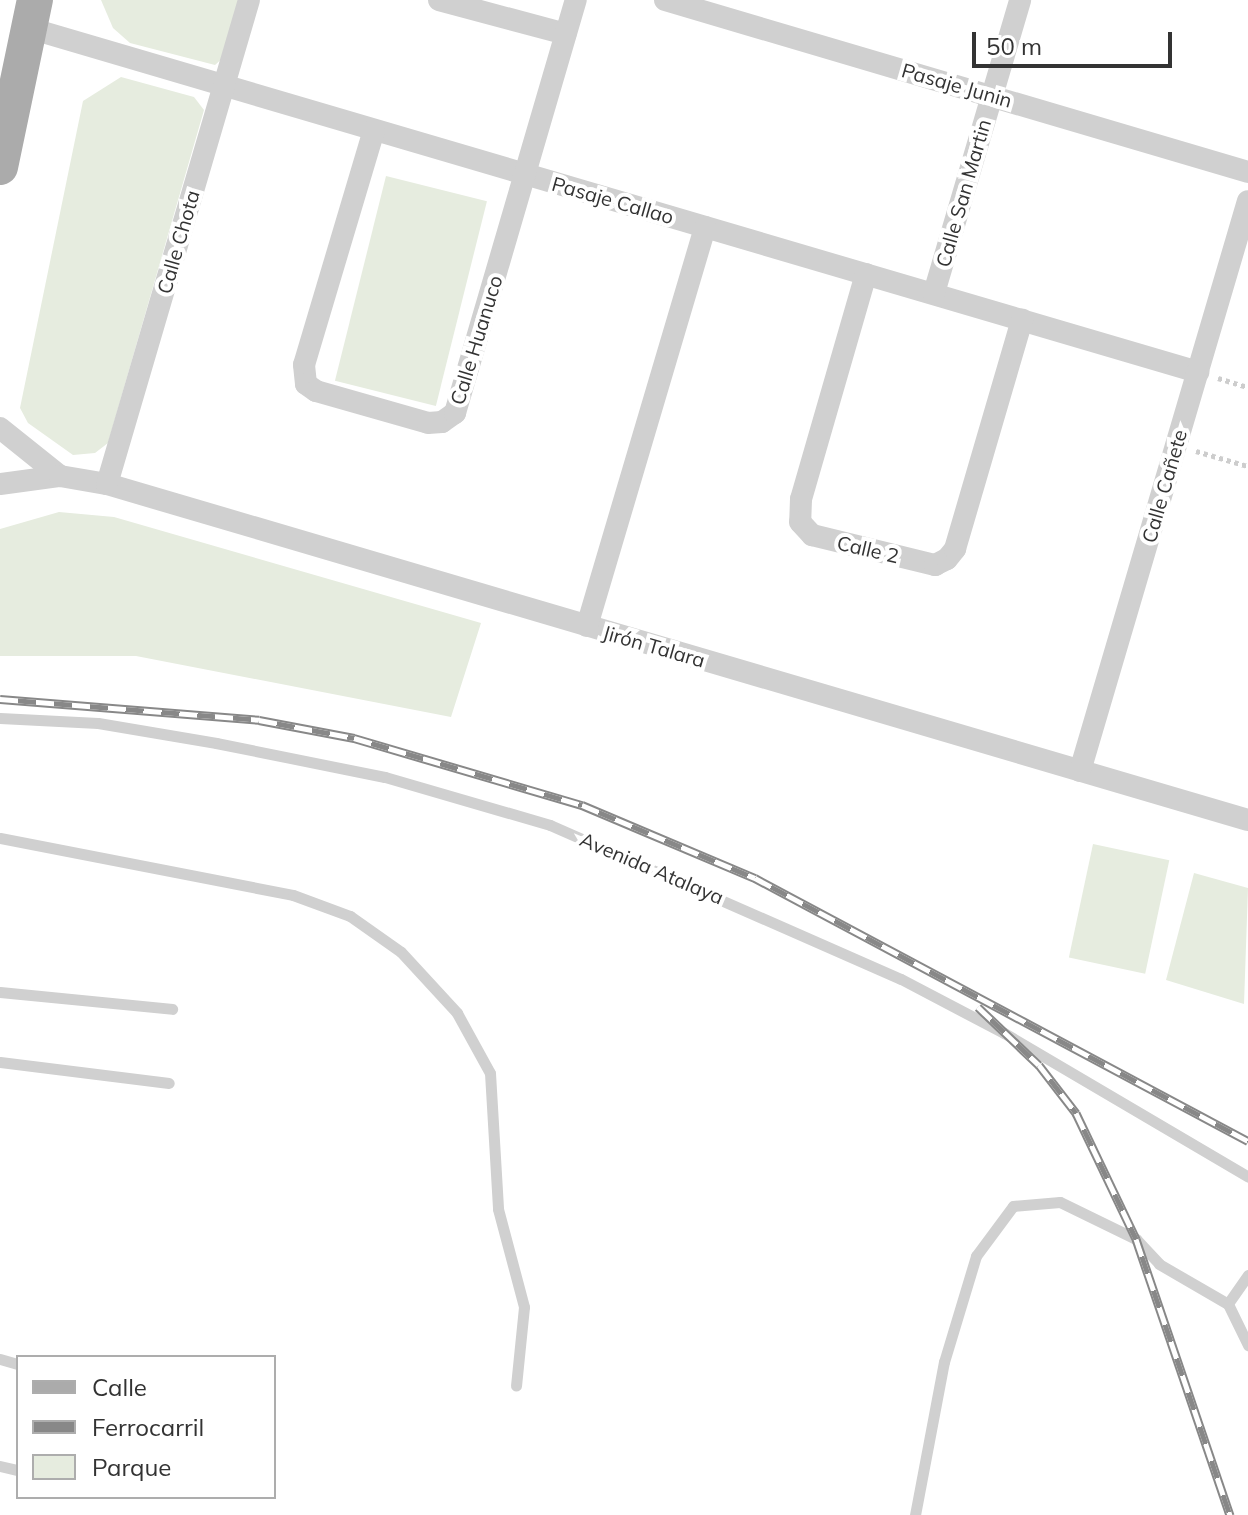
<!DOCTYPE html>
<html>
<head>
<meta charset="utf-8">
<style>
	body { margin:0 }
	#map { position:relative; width:1248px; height:1515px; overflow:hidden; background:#fff; font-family:Mulish,sans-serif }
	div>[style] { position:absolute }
	.green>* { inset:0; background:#e6ecdf; transform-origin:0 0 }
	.path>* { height:5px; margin-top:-2.5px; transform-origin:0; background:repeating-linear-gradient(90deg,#cdcdcd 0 4px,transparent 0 8px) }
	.service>* { height:11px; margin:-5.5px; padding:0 5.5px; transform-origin:5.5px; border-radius:5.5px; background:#d0d0d0 }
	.minor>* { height:22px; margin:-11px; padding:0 11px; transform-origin:11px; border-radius:11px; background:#d0d0d0 }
	.primary>* { height:36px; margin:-18px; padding:0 18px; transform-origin:18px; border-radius:18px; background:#ababab }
	.rail>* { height:9px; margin-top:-4.5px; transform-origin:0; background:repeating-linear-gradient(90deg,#fff 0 18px,#888 0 36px); box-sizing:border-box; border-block:2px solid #888 }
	span { translate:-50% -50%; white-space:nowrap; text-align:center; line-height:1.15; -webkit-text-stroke:8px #fff; paint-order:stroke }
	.street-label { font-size:20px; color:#333 }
	.legend { position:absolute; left:16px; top:1355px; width:260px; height:144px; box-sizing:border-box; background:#fff; border:2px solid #adadad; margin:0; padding:10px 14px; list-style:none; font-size:24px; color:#333 }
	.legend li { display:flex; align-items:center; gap:16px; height:40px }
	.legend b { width:40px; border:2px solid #adadad }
	.scale { position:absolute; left:972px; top:32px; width:200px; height:36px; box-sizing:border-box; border:4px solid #333; border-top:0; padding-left:10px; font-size:24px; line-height:28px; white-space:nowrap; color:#333; -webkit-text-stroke:6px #fff; paint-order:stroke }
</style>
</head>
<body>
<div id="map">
	<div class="green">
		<div style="clip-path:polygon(101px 0,241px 0,225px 56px,215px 65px,130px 43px,113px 28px)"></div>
		<div style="clip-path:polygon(121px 77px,194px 97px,204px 110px,108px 443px,95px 453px,73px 455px,28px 423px,20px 408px,83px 101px)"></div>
		<div style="left:386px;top:176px;width:104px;height:211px;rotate:14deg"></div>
		<div style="clip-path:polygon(59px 512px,114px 517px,481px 623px,451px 717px,136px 656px,0 656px,0 529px)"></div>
		<div style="left:1093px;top:844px;width:78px;height:116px;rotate:12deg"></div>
		<div style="clip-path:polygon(1194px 873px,1248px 888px,1244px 1004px,1166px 980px)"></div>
	</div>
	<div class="path">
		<div style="left:1218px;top:378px;width:31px;rotate:17deg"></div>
		<div style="left:1196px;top:451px;width:54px;rotate:16.1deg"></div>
	</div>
	<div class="service">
		<div style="left:0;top:718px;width:98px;rotate:2.9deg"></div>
		<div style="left:98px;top:723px;width:120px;rotate:9.6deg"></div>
		<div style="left:216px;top:743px;width:172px;rotate:11.4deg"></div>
		<div style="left:385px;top:777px;width:172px;rotate:16.2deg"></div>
		<div style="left:550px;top:825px;width:383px;rotate:23.7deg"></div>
		<div style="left:901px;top:979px;width:116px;rotate:27.7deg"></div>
		<div style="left:1004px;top:1033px;width:283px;rotate:30.5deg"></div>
		<div style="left:0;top:838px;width:298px;rotate:11deg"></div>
		<div style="left:293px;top:895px;width:61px;rotate:20.2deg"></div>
		<div style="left:350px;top:916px;width:62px;rotate:35.2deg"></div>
		<div style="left:401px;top:952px;width:83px;rotate:47.4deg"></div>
		<div style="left:457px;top:1013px;width:68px;rotate:61.2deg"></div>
		<div style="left:490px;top:1073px;width:136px;rotate:86.6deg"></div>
		<div style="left:498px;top:1209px;width:101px;rotate:75.1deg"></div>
		<div style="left:524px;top:1307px;width:79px;rotate:95.8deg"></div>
		<div style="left:0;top:992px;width:173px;rotate:5.6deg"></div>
		<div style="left:0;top:1062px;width:170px;rotate:7.1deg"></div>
		<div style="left:1248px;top:1275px;width:35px;rotate:125deg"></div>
		<div style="left:1228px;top:1304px;width:46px;rotate:64deg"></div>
		<div style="left:0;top:1359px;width:19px;rotate:16deg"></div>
		<div style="left:0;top:1466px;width:18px;rotate:13deg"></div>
		<div style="left:915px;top:1515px;width:156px;rotate:-79.3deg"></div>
		<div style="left:944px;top:1362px;width:111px;rotate:-73.2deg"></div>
		<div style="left:976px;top:1256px;width:62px;rotate:-53.5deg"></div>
		<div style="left:1013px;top:1206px;width:47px;rotate:-4.9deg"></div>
		<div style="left:1060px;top:1202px;width:85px;rotate:26deg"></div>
		<div style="left:1136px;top:1239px;width:34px;rotate:47deg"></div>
		<div style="left:1159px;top:1264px;width:80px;rotate:30.1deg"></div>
	</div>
	<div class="minor">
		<div style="left:439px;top:0;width:131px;rotate:15deg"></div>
		<div style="left:665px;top:0;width:608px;rotate:16.44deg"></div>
		<div style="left:29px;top:28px;width:1219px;rotate:16.4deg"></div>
		<div style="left:374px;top:130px;width:245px;rotate:106.6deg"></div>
		<div style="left:304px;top:365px;width:19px;rotate:84deg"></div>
		<div style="left:306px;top:384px;width:12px;rotate:35deg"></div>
		<div style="left:316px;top:391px;width:116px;rotate:15.9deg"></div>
		<div style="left:428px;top:423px;width:14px;rotate:-4deg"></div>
		<div style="left:442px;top:422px;width:16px;rotate:-35deg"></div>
		<div style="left:455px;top:413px;width:430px;rotate:-73.7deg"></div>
		<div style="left:866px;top:274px;width:234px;rotate:106.1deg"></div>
		<div style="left:801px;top:499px;width:23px;rotate:92deg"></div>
		<div style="left:800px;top:522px;width:18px;rotate:47deg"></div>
		<div style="left:812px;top:535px;width:127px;rotate:13.7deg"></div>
		<div style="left:935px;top:565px;width:13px;rotate:-27deg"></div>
		<div style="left:947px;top:559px;width:13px;rotate:-51deg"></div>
		<div style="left:955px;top:549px;width:239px;rotate:-73.7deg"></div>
		<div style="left:934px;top:293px;width:305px;rotate:-73.6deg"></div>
		<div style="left:0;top:428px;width:77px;rotate:38.7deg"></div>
		<div style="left:0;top:484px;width:61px;rotate:-7.6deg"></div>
		<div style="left:60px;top:476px;width:48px;rotate:9.7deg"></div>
		<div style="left:107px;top:484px;width:1189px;rotate:16.41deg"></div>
		<div style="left:107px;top:484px;width:504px;rotate:-73.65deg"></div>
		<div style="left:587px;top:626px;width:416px;rotate:-73.5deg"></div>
		<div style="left:1080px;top:771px;width:594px;rotate:-73.58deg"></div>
	</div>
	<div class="primary">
		<div style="left:0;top:167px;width:171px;rotate:-78.2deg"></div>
	</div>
	<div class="rail">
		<div style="left:0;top:699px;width:260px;rotate:4.6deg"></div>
		<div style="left:259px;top:720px;width:97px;rotate:10.7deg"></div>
		<div style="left:354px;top:738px;width:238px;rotate:16.4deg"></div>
		<div style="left:582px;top:805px;width:188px;rotate:22.9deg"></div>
		<div style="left:755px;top:878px;width:559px;rotate:28.08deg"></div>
		<div style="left:978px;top:1007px;width:84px;rotate:43.6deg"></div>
		<div style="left:1039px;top:1065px;width:61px;rotate:52.4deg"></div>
		<div style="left:1076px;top:1113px;width:140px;rotate:64.5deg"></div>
		<div style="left:1136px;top:1239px;width:292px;rotate:71.2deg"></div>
	</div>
	<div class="street-label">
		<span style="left:957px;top:85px;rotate:16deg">Pasaje Junin</span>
		<span style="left:963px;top:193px;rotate:-74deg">Calle San Martin</span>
		<span style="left:613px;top:200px;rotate:16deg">Pasaje Callao</span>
		<span style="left:178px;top:242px;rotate:-74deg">Calle Chota</span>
		<span style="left:476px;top:340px;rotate:-73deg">Calle Huanuco</span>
		<span style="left:1164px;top:486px;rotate:-74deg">Calle Cañete</span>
		<span style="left:868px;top:549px;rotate:13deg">Calle 2</span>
		<span style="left:654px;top:646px;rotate:16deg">Jirón Talara</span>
		<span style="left:652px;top:868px;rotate:23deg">Avenida Atalaya</span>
	</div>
	<ul class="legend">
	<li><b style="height:10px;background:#ababab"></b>Calle</li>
	<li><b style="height:10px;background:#888"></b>Ferrocarril</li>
	<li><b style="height:22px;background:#e6ecdf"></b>Parque</li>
	</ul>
	<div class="scale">50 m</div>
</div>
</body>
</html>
